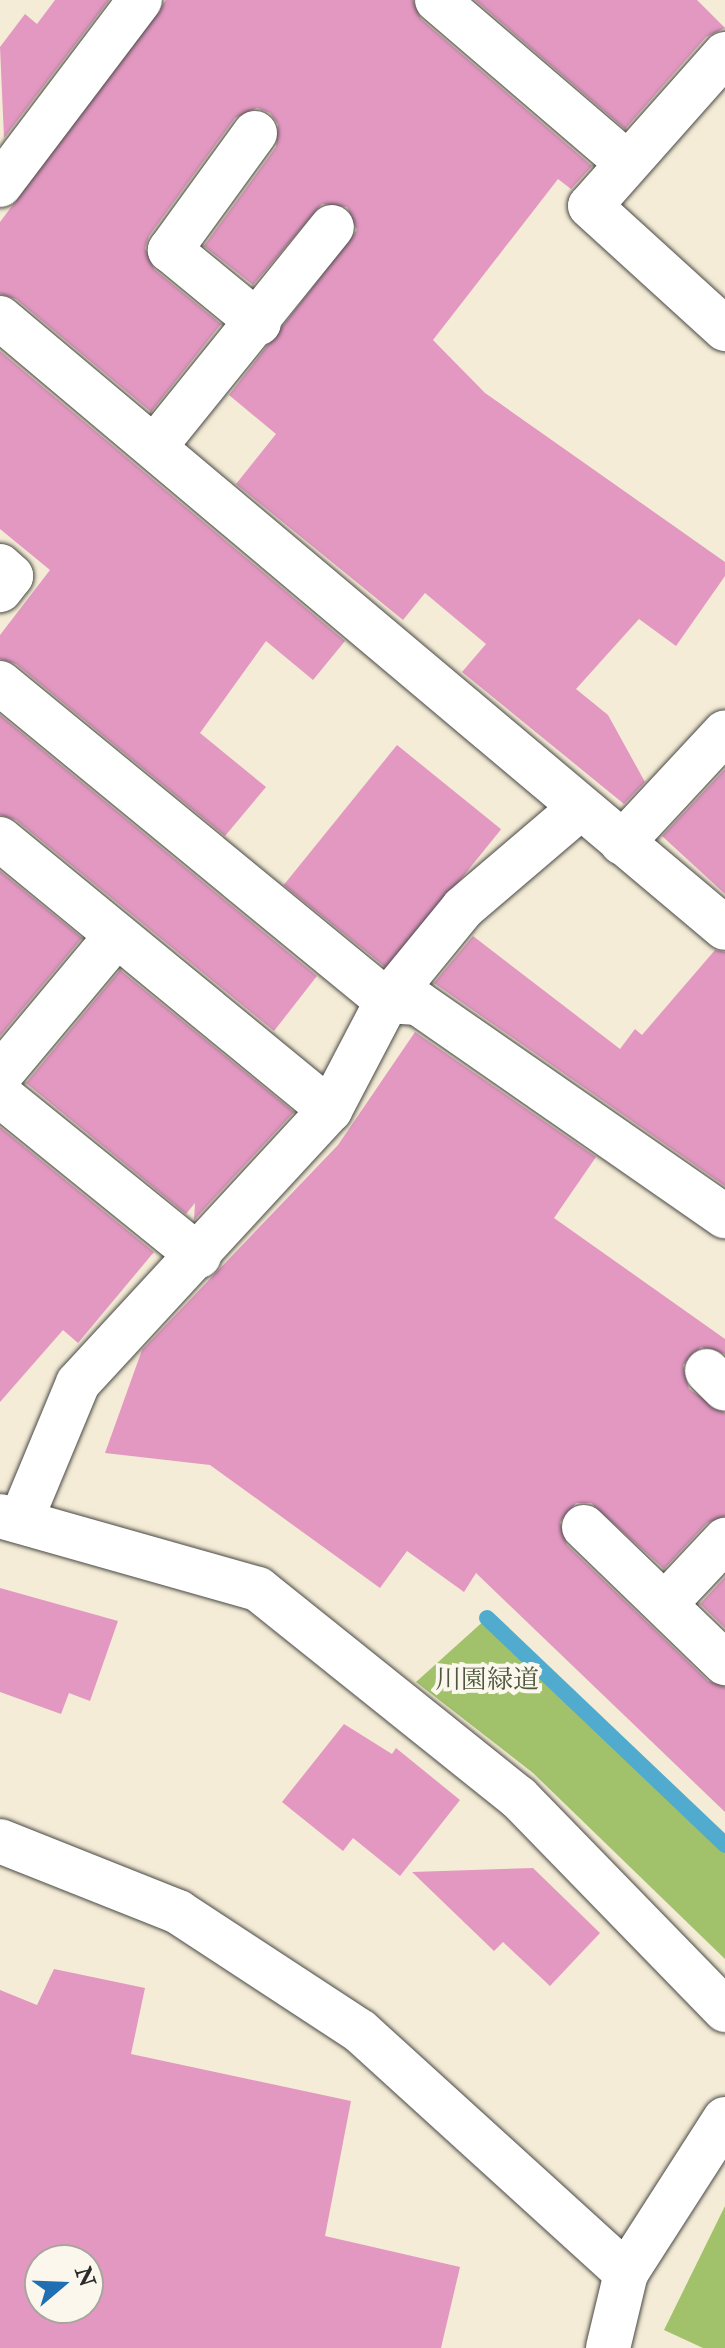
<!DOCTYPE html>
<html>
<head>
<meta charset="utf-8">
<style>
	body { margin:0 }
	#map { position:relative; width:725px; height:2348px; overflow:hidden; background:#f4ecd6; font-family:"IM FELL Double Pica","Noto Serif JP",serif }
	div>[style] { position:absolute }
	.green>* { inset:0; background:#a1c26b }
	.stream>* { height:16px; margin:-8px; padding:0 8px; transform-origin:8px; border-radius:8px; background:#51abcf }
	.building>* { inset:0; background:#e398c2; transform-origin:0 0 }
	.roads { filter:drop-shadow(0 0 2px #494845) drop-shadow(0 0 2px #494845) }
	.minor>* { height:44px; margin:-22px; padding:0 22px; transform-origin:22px; border-radius:22px; background:#fff }
	span { translate:-50% -50%; white-space:nowrap; text-align:center; line-height:1.15; -webkit-text-stroke:8px #fbf7ec; paint-order:stroke }
	.park-label { font-size:26px; color:#4e583e }
	.north { position:absolute; left:24px; top:2244px; width:80px; height:80px; box-sizing:border-box; background:#fbf7ec; border:2px solid #a8a59f; border-radius:50%; rotate:71deg; font-size:22px; font-weight:700; line-height:32px; text-align:center; color:#2b2b2b }
	.north::after { content:''; display:block; margin:auto; width:28px; height:36px; background:#1f6fb2; clip-path:polygon(50% 0,100% 100%,50% 72%,0 100%) }
</style>
</head>
<body>
<div id="map">
	<div class="green">
		<div style="clip-path:polygon(487px 1618px,725px 1845px,725px 1959px,533px 1773px,416px 1682px)"></div>
		<div style="clip-path:polygon(725px 2206px,725px 2348px,703px 2348px,664px 2330px)"></div>
	</div>
	<div class="stream">
		<div style="left:487px;top:1618px;width:329px;rotate:43.6deg"></div>
	</div>
	<div class="building">
		<div style="clip-path:polygon(55px 0,109px 0,4px 138px,0 47px,25px 14px,37px 24px)"></div>
		<div style="clip-path:polygon(166px 0,413px 0,421px 19px,592px 166px,571px 189px,558px 179px,433px 340px,485px 393px,725px 562px,725px 576px,676px 646px,639px 619px,576px 689px,608px 715px,645px 782px,624px 804px,462px 672px,486px 644px,425px 593px,403px 620px,236px 484px,276px 434px,229px 395px,357px 230px,347px 207px,322px 204px,253px 285px,204px 246px,276px 147px,278px 124px,270px 113px,257px 108px,235px 118px,149px 236px,145px 248px,154px 269px,221px 324px,151px 412px,16px 299px,0 294px,0 222px)"></div>
		<div style="clip-path:polygon(475px 0,697px 0,725px 28px,706px 37px,625px 129px)"></div>
		<div style="clip-path:polygon(0 351px,345px 641px,313px 680px,266px 641px,200px 733px,266px 787px,225px 836px,16px 664px,0 659px,0 635px,50px 570px,0 529px)"></div>
		<div style="clip-path:polygon(0 715px,317px 976px,274px 1031px,16px 820px,0 815px)"></div>
		<div style="left:397px;top:745px;width:134px;height:180px;rotate:39deg"></div>
		<div style="clip-path:polygon(725px 769px,725px 894px,662px 836px)"></div>
		<div style="clip-path:polygon(0 871px,82px 938px,0 1036px)"></div>
		<div style="clip-path:polygon(473px 936px,620px 1049px,635px 1029px,642px 1035px,715px 950px,725px 952px,725px 1186px,434px 983px)"></div>
		<div style="clip-path:polygon(120px 970px,294px 1112px,194px 1220px,195px 1203px,186px 1214px,26px 1083px)"></div>
		<div style="clip-path:polygon(415px 1032px,596px 1157px,554px 1218px,725px 1339px,725px 1354px,701px 1347px,683px 1365px,689px 1389px,725px 1413px,725px 1516px,707px 1523px,664px 1569px,591px 1503px,576px 1503px,560px 1522px,567px 1545px,708px 1681px,725px 1687px,725px 1812px,476px 1573px,464px 1592px,407px 1551px,380px 1588px,210px 1465px,105px 1453px,142px 1350px,338px 1145px)"></div>
		<div style="clip-path:polygon(0 1127px,154px 1252px,78px 1343px,63px 1330px,0 1402px)"></div>
		<div style="clip-path:polygon(725px 1577px,725px 1628px,700px 1604px)"></div>
		<div style="clip-path:polygon(0 1588px,118px 1621px,90px 1701px,69px 1693px,61px 1714px,0 1692px)"></div>
		<div style="clip-path:polygon(344px 1724px,392px 1754px,396px 1748px,460px 1800px,400px 1876px,353px 1838px,343px 1851px,282px 1802px)"></div>
		<div style="clip-path:polygon(533px 1868px,600px 1933px,550px 1986px,503px 1942px,494px 1951px,412px 1872px)"></div>
		<div style="clip-path:polygon(evenodd,54px 1969px,145px 1988px,131px 2054px,351px 2101px,325px 2236px,460px 2267px,441px 2348px,0 2348px,0 1990px,37px 2005px,54px 1969px,40px 2260px,88px 2260px,88px 2308px,40px 2308px,40px 2260px)"></div>
	</div>
	<div class="roads">
		<div class="minor">
			<div style="left:437px;top:0;width:249px;rotate:40.6deg"></div>
			<div style="left:725px;top:54px;width:203px;rotate:131.6deg"></div>
			<div style="left:590px;top:206px;width:183px;rotate:42.3deg"></div>
			<div style="left:255px;top:133px;width:145px;rotate:126deg"></div>
			<div style="left:170px;top:250px;width:115px;rotate:39.4deg"></div>
			<div style="left:0;top:185px;width:232px;rotate:-52.9deg"></div>
			<div style="left:0;top:318px;width:947px;rotate:40.08deg"></div>
			<div style="left:156px;top:445px;width:280px;rotate:-51.1deg"></div>
			<div style="left:0;top:566px;width:15px;rotate:42deg"></div>
			<div style="left:11px;top:576px;width:18px;rotate:128deg"></div>
			<div style="left:0;top:683px;width:501px;rotate:39.41deg"></div>
			<div style="left:387px;top:1001px;width:31px;rotate:4deg"></div>
			<div style="left:418px;top:1003px;width:374px;rotate:34.8deg"></div>
			<div style="left:0;top:839px;width:427px;rotate:39.4deg"></div>
			<div style="left:622px;top:843px;width:151px;rotate:-47.1deg"></div>
			<div style="left:0;top:1075px;width:182px;rotate:-50.1deg"></div>
			<div style="left:0;top:1095px;width:256px;rotate:39deg"></div>
			<div style="left:707px;top:1371px;width:25px;rotate:45deg"></div>
			<div style="left:0;top:1516px;width:268px;rotate:15.8deg"></div>
			<div style="left:258px;top:1589px;width:334px;rotate:38.7deg"></div>
			<div style="left:519px;top:1798px;width:296px;rotate:45.8deg"></div>
			<div style="left:21px;top:1520px;width:148px;rotate:-67.4deg"></div>
			<div style="left:78px;top:1383px;width:372px;rotate:-47.3deg"></div>
			<div style="left:330px;top:1110px;width:123px;rotate:-62.4deg"></div>
			<div style="left:387px;top:1001px;width:120px;rotate:-50.7deg"></div>
			<div style="left:463px;top:908px;width:154px;rotate:-40.5deg"></div>
			<div style="left:584px;top:1527px;width:196px;rotate:44deg"></div>
			<div style="left:665px;top:1604px;width:88px;rotate:-46.8deg"></div>
			<div style="left:0;top:1841px;width:192px;rotate:21.7deg"></div>
			<div style="left:178px;top:1912px;width:217px;rotate:33.2deg"></div>
			<div style="left:360px;top:2031px;width:360px;rotate:42.3deg"></div>
			<div style="left:608px;top:2348px;width:77px;rotate:-76.5deg"></div>
			<div style="left:626px;top:2273px;width:183px;rotate:-57.3deg"></div>
		</div>
	</div>
	<div class="park-label">
		<span style="left:487px;top:1681px">川園緑道</span>
	</div>
	<div class="north">N</div>
</div>
</body>
</html>
